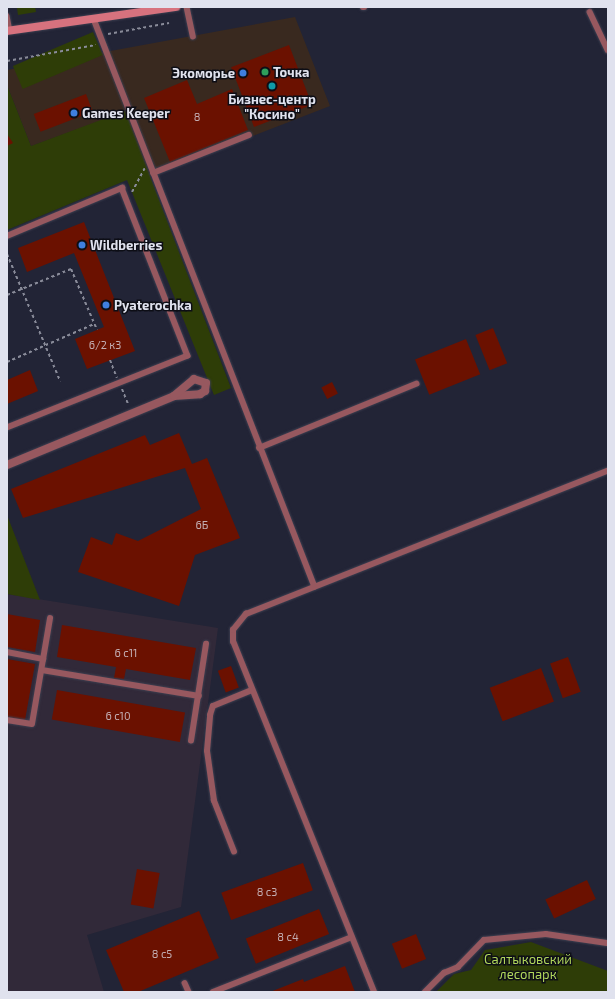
<!DOCTYPE html>
<html>
<head>
<meta charset="utf-8">
<style>
	body { margin:0 }
	#map { position:relative; width:615px; height:999px; overflow:hidden; background:#222436; font-family:"Exo 2",sans-serif }
	div>[style] { position:absolute }
	.commercial>* { inset:0; background:#39291f }
	.industrial>* { inset:0; background:#312939 }
	.green>* { inset:0; background:#2e3d07; transform-origin:0 0 }
	.building>* { inset:0; background:#6b1100; transform-origin:0 0 }
	.path>* { height:2px; margin-top:-1px; transform-origin:0; background:repeating-linear-gradient(90deg,#898b99 0 3px,transparent 0 6px) }
	.roads { filter:drop-shadow(0 0 1px #3d3f50) drop-shadow(0 0 1px #3d3f50) }
	.lane>* { height:5.5px; margin:-2.75px; padding:0 2.75px; transform-origin:2.75px; border-radius:2.75px; background:#97585f }
	.street>* { height:8px; margin:-4px; padding:0 4px; transform-origin:4px; border-radius:4px; background:#97585f }
	.secondary>* { height:8px; margin:-4px; padding:0 4px; transform-origin:4px; border-radius:4px; background:#d7727e }
	.dots>* { width:11px; height:11px; translate:-50% -50%; box-sizing:border-box; border:2px solid #0d0e16; border-radius:50% }
	span { translate:-50% -50%; white-space:nowrap; text-align:center; line-height:1.15; -webkit-text-stroke:3px #0d0e16; paint-order:stroke }
	.number-label { font-size:11px; color:#c3aeb2 }
	.number-label span { -webkit-text-stroke-width:0 }
	.poi-label { font-size:13px; color:#e0e2ee; font-weight:700 }
	.left { translate:0 -50%; text-align:left }
	.right { translate:-100% -50%; text-align:right }
	.park-label { font-size:13px; color:#b0d65b }
	.frame { position:absolute; inset:0; border:8px solid #e0e2ee; pointer-events:none }
</style>
</head>
<body>
<div id="map">
	<div class="commercial">
		<div style="clip-path:polygon(295px 17px,330px 106px,150px 176px,125px 112px,31px 146px,7px 85px,7px 70px)"></div>
	</div>
	<div class="industrial">
		<div style="clip-path:polygon(7px 594px,218px 628px,181px 907px,87px 935px,104px 992px,7px 992px)"></div>
	</div>
	<div class="green">
		<div style="clip-path:polygon(35px 7px,36px 12px,18px 15px,17px 8px)"></div>
		<div style="left:93px;top:32px;width:25px;height:87px;rotate:67deg"></div>
		<div style="clip-path:polygon(7px 85px,31px 146px,125px 111px,231px 388px,214px 395px,127px 180px,7px 230px)"></div>
		<div style="clip-path:polygon(7px 515px,40px 600px,7px 594px)"></div>
		<div style="clip-path:polygon(531px 942px,608px 971px,608px 992px,436px 992px,454px 974px,471px 970px,485px 950px)"></div>
	</div>
	<div class="building">
		<div style="left:289px;top:45px;width:64px;height:62px;rotate:69deg"></div>
		<div style="clip-path:polygon(187px 80px,197px 104px,232px 89px,248px 130px,170px 162px,144px 98px)"></div>
		<div style="left:86px;top:94px;width:19px;height:56px;rotate:69deg"></div>
		<div style="clip-path:polygon(7px 134px,13px 143px,7px 146px)"></div>
		<div style="clip-path:polygon(84px 222px,135px 351px,87px 369px,75px 339px,104px 327px,74px 253px,27px 272px,18px 248px)"></div>
		<div style="left:493px;top:328px;width:38px;height:19px;rotate:68deg"></div>
		<div style="left:466px;top:339px;width:38px;height:55px;rotate:68deg"></div>
		<div style="clip-path:polygon(30px 370px,38px 391px,7px 404px,7px 380px)"></div>
		<div style="left:332px;top:382px;width:13px;height:12px;rotate:63deg"></div>
		<div style="clip-path:polygon(179px 433px,192px 464px,207px 458px,240px 538px,195px 555px,179px 606px,78px 572px,91px 537px,112px 545px,116px 533px,138px 541px,201px 509px,185px 468px,23px 518px,11px 489px,145px 435px,150px 445px)"></div>
		<div style="clip-path:polygon(7px 614px,40px 620px,35px 652px,7px 647px)"></div>
		<div style="clip-path:polygon(62px 625px,196px 648px,190px 680px,126px 669px,124px 679px,114px 678px,116px 667px,57px 657px)"></div>
		<div style="left:568px;top:657px;width:37px;height:19px;rotate:70deg"></div>
		<div style="clip-path:polygon(7px 659px,35px 664px,25px 720px,7px 717px)"></div>
		<div style="left:231px;top:666px;width:23px;height:14px;rotate:70deg"></div>
		<div style="left:541px;top:668px;width:36px;height:55px;rotate:69deg"></div>
		<div style="left:57px;top:690px;width:130px;height:30px;rotate:10deg"></div>
		<div style="left:303px;top:863px;width:29px;height:87px;rotate:70deg"></div>
		<div style="left:137px;top:869px;width:23px;height:36px;rotate:10deg"></div>
		<div style="left:587px;top:880px;width:21px;height:46px;rotate:65deg"></div>
		<div style="left:319px;top:909px;width:27px;height:79px;rotate:68deg"></div>
		<div style="clip-path:polygon(199px 911px,219px 958px,138px 992px,124px 992px,106px 950px)"></div>
		<div style="left:416px;top:934px;width:27px;height:26px;rotate:68deg"></div>
		<div style="clip-path:polygon(345px 966px,355px 992px,270px 992px,303px 979px,304px 982px)"></div>
	</div>
	<div class="path">
		<div style="left:108px;top:34px;width:62px;rotate:-10.2deg"></div>
		<div style="left:7px;top:61px;width:90px;rotate:-10.2deg"></div>
		<div style="left:132px;top:192px;width:27px;rotate:-62deg"></div>
		<div style="left:7px;top:254px;width:138px;rotate:67.3deg"></div>
		<div style="left:7px;top:295px;width:69px;rotate:-22.1deg"></div>
		<div style="left:71px;top:269px;width:66px;rotate:66.9deg"></div>
		<div style="left:110px;top:360px;width:19px;rotate:69deg"></div>
		<div style="left:7px;top:362px;width:95px;rotate:-23.6deg"></div>
		<div style="left:122px;top:389px;width:16px;rotate:68deg"></div>
	</div>
	<div class="roads">
		<div class="lane">
			<div style="left:187px;top:7px;width:30px;rotate:78deg"></div>
			<div style="left:363px;top:7px;width:1px"></div>
			<div style="left:590px;top:12px;width:42px;rotate:64.7deg"></div>
			<div style="left:7px;top:16px;width:15px;rotate:79deg"></div>
			<div style="left:94px;top:19px;width:609px;rotate:68.74deg"></div>
			<div style="left:153px;top:173px;width:103px;rotate:-21.6deg"></div>
			<div style="left:7px;top:236px;width:125px;rotate:-22.7deg"></div>
			<div style="left:122px;top:188px;width:180px;rotate:68.6deg"></div>
			<div style="left:188px;top:356px;width:195px;rotate:158.3deg"></div>
			<div style="left:259px;top:448px;width:170px;rotate:-22.2deg"></div>
			<div style="left:7px;top:652px;width:37px;rotate:11deg"></div>
			<div style="left:42px;top:670px;width:159px;rotate:9.4deg"></div>
			<div style="left:7px;top:720px;width:25px;rotate:9deg"></div>
			<div style="left:32px;top:724px;width:107px;rotate:-80.3deg"></div>
			<div style="left:191px;top:741px;width:98px;rotate:-81.2deg"></div>
			<div style="left:234px;top:852px;width:55px;rotate:-111.4deg"></div>
			<div style="left:214px;top:801px;width:50px;rotate:-98deg"></div>
			<div style="left:207px;top:751px;width:36px;rotate:-85deg"></div>
			<div style="left:210px;top:715px;width:9px;rotate:-72deg"></div>
			<div style="left:213px;top:706px;width:42px;rotate:-22.3deg"></div>
			<div style="left:185px;top:983px;width:10px;rotate:66deg"></div>
			<div style="left:213px;top:992px;width:149px;rotate:-21.6deg"></div>
			<div style="left:374px;top:992px;width:377px;rotate:-111.9deg"></div>
			<div style="left:233px;top:642px;width:12px;rotate:-90deg"></div>
			<div style="left:233px;top:630px;width:21px;rotate:-51deg"></div>
			<div style="left:246px;top:614px;width:389px;rotate:-21.6deg"></div>
			<div style="left:425px;top:992px;width:27px;rotate:-45deg"></div>
			<div style="left:444px;top:973px;width:15px;rotate:-23deg"></div>
			<div style="left:458px;top:967px;width:37px;rotate:-46deg"></div>
			<div style="left:484px;top:940px;width:62px;rotate:-5.5deg"></div>
			<div style="left:546px;top:934px;width:63px;rotate:8.3deg"></div>
		</div>
		<div class="street">
			<div style="left:7px;top:465px;width:181px;rotate:-22.4deg"></div>
			<div style="left:174px;top:396px;width:26px;rotate:-4deg"></div>
			<div style="left:200px;top:394px;width:6px;rotate:-31deg"></div>
			<div style="left:205px;top:391px;width:8px;rotate:-83deg"></div>
			<div style="left:206px;top:383px;width:13px;rotate:-162deg"></div>
			<div style="left:194px;top:379px;width:26px;rotate:140deg"></div>
		</div>
		<div class="secondary">
			<div style="left:7px;top:31px;width:171px;rotate:-8.1deg"></div>
		</div>
	</div>
	<div class="dots">
		<div style="left:265px;top:72px;background:#2e9e5b"></div>
		<div style="left:243px;top:73px;background:#3f7fe0"></div>
		<div style="left:272px;top:86px;background:#0f9aa8"></div>
		<div style="left:74px;top:113px;background:#3f7fe0"></div>
		<div style="left:82px;top:245px;background:#3f7fe0"></div>
		<div style="left:106px;top:305px;background:#3f7fe0"></div>
	</div>
	<div class="number-label">
		<span style="left:197px;top:117px">8</span>
		<span style="left:105px;top:345px">6/2 к3</span>
		<span style="left:202px;top:525px">6Б</span>
		<span style="left:126px;top:653px">6 с11</span>
		<span style="left:118px;top:716px">6 с10</span>
		<span style="left:267px;top:892px">8 с3</span>
		<span style="left:288px;top:937px">8 с4</span>
		<span style="left:162px;top:954px">8 с5</span>
	</div>
	<div class="poi-label">
		<span class="left" style="left:273px;top:72px">Точка</span>
		<span class="right" style="left:235px;top:73px">Экоморье</span>
		<span style="left:272px;top:107px">Бизнес-центр<br>"Косино"</span>
		<span class="left" style="left:82px;top:113px">Games Keeper</span>
		<span class="left" style="left:90px;top:245px">Wildberries</span>
		<span class="left" style="left:114px;top:305px">Pyaterochka</span>
	</div>
	<div class="park-label">
		<span style="left:528px;top:967px">Салтыковский<br>лесопарк</span>
	</div>
	<div class="frame"></div>
</div>
</body>
</html>
